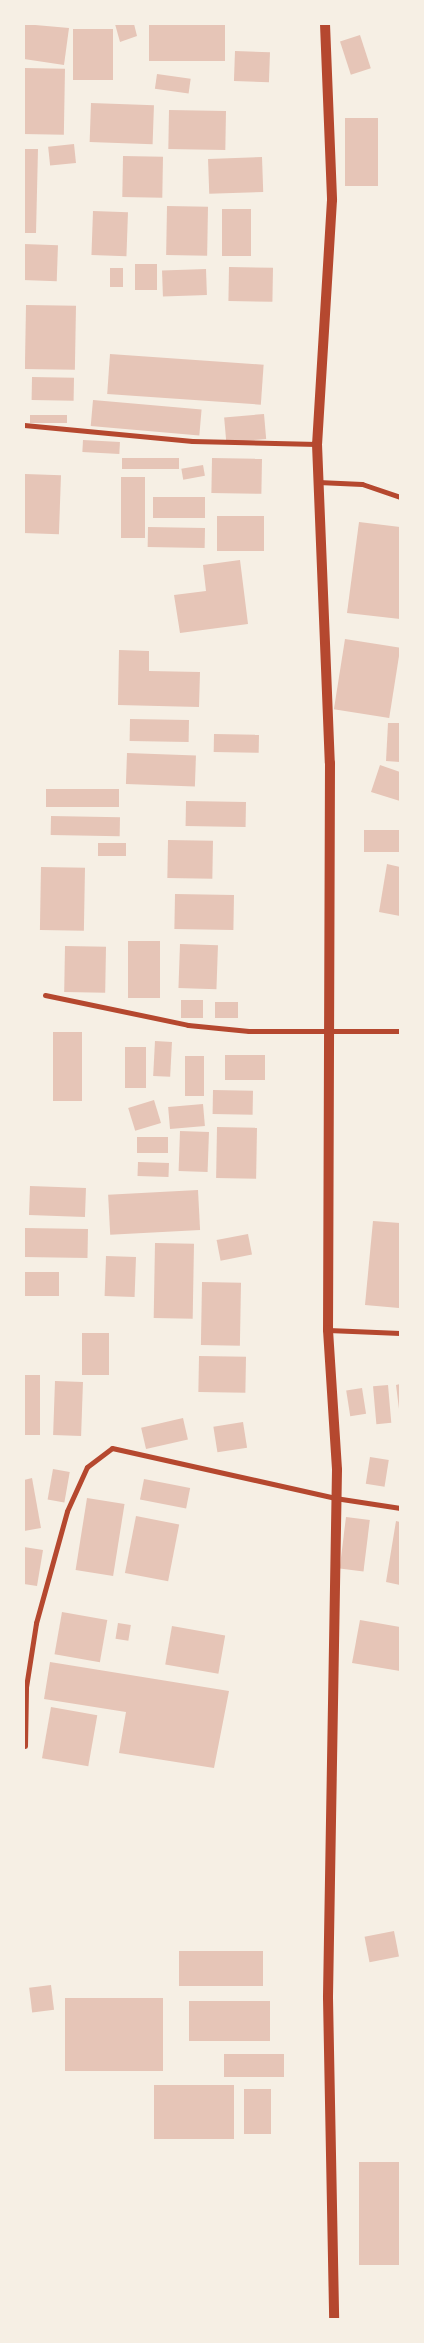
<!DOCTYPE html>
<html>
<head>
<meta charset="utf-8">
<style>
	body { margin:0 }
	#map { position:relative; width:424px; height:2343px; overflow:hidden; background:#f6efe4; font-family:Arial,sans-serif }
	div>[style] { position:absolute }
	.building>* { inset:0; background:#e6c5b7; transform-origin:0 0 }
	.minor>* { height:5px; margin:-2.5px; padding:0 2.5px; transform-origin:2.5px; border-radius:2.5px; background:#b5482f }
	.secondary>* { height:10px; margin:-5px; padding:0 5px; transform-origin:5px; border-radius:5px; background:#b5482f }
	span { translate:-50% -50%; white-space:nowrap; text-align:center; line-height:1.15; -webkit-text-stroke:5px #f6efe4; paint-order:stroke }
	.frame { position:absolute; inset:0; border:25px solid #f6efe4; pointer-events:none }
</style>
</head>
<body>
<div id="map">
	<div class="building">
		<div style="clip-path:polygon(24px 24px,69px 28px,64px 65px,24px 59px)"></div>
		<div style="clip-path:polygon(115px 24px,134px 24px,137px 36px,120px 42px)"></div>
		<div style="left:149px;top:24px;width:76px;height:37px"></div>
		<div style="left:73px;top:29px;width:40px;height:51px"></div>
		<div style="left:360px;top:35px;width:35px;height:21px;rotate:72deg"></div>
		<div style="left:235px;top:51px;width:35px;height:30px;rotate:2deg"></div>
		<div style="left:24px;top:68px;width:41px;height:66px;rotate:1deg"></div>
		<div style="left:157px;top:74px;width:34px;height:15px;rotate:8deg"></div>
		<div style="left:91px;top:103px;width:63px;height:39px;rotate:2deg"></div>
		<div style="left:169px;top:110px;width:57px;height:39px;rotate:1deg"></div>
		<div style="left:345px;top:118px;width:33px;height:68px"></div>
		<div style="left:74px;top:144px;width:19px;height:26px;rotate:84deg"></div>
		<div style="clip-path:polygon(24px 149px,38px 149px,36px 233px,24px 233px)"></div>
		<div style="left:123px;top:156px;width:40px;height:41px;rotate:1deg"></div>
		<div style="left:262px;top:157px;width:35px;height:54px;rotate:88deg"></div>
		<div style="left:167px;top:206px;width:41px;height:49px;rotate:1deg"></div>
		<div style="left:222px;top:209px;width:29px;height:47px"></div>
		<div style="left:93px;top:211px;width:35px;height:44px;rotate:2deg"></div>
		<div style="left:24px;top:244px;width:34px;height:36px;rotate:2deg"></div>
		<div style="left:135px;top:264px;width:22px;height:26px"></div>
		<div style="left:229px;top:267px;width:44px;height:34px;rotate:1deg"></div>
		<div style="left:123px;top:268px;width:19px;height:13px;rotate:90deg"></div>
		<div style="left:206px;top:269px;width:26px;height:44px;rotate:88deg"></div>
		<div style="left:26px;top:305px;width:50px;height:64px;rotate:1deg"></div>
		<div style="left:110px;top:354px;width:154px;height:40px;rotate:4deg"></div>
		<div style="left:32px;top:377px;width:42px;height:23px;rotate:1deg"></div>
		<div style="left:93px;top:400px;width:109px;height:26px;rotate:5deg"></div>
		<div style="left:264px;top:414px;width:25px;height:40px;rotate:85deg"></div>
		<div style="left:67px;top:415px;width:8px;height:37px;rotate:90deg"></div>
		<div style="left:83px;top:440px;width:37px;height:12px;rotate:3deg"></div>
		<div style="left:179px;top:458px;width:11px;height:57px;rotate:90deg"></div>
		<div style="left:212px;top:458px;width:50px;height:35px;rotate:1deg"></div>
		<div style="left:203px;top:465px;width:11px;height:22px;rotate:80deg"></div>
		<div style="left:25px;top:474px;width:36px;height:59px;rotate:2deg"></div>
		<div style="left:121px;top:477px;width:24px;height:61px"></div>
		<div style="left:153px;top:497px;width:52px;height:21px"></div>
		<div style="left:217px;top:516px;width:47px;height:35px"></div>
		<div style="clip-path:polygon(359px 522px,400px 527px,400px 619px,347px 613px)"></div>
		<div style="left:148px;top:527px;width:57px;height:20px;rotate:1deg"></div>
		<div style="clip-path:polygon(240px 560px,248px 624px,180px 633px,174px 595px,206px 591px,203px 565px)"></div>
		<div style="left:345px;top:639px;width:56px;height:71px;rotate:9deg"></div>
		<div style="clip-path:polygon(119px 650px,149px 651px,149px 671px,200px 672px,199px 707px,118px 705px)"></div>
		<div style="left:130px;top:719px;width:59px;height:22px;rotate:1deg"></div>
		<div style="clip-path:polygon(388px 723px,400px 723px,400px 762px,386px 761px)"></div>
		<div style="left:214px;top:734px;width:45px;height:18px;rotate:1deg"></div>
		<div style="left:127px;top:753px;width:69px;height:31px;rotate:2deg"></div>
		<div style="clip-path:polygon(380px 765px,400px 772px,400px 801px,371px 792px)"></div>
		<div style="left:46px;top:789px;width:73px;height:18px"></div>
		<div style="left:186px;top:801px;width:60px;height:25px;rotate:1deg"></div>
		<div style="left:51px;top:816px;width:69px;height:19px;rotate:1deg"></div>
		<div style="left:400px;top:830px;width:22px;height:36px;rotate:90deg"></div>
		<div style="left:168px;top:840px;width:45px;height:38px;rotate:1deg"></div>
		<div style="left:98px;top:843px;width:28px;height:13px"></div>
		<div style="clip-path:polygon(387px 864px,400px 867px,400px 916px,379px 912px)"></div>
		<div style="left:41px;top:867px;width:44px;height:63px;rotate:1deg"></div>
		<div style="left:175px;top:894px;width:59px;height:35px;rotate:1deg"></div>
		<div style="left:128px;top:941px;width:32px;height:57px"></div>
		<div style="left:180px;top:944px;width:38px;height:44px;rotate:2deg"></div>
		<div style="left:65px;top:946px;width:41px;height:46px;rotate:1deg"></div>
		<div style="left:181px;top:1000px;width:22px;height:18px"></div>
		<div style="left:215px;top:1002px;width:23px;height:16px"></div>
		<div style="left:53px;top:1032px;width:29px;height:69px"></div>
		<div style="left:155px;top:1041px;width:17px;height:35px;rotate:3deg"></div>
		<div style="left:125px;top:1047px;width:21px;height:41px"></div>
		<div style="left:225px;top:1055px;width:40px;height:25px"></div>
		<div style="left:185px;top:1056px;width:19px;height:40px"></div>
		<div style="left:213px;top:1090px;width:40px;height:24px;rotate:1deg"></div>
		<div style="left:154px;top:1100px;width:24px;height:27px;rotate:73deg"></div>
		<div style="left:203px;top:1104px;width:22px;height:35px;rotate:85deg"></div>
		<div style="left:217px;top:1127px;width:40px;height:51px;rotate:1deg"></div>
		<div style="left:180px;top:1131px;width:29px;height:40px;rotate:2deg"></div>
		<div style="left:137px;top:1137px;width:31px;height:16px"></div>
		<div style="left:138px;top:1162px;width:31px;height:14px;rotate:2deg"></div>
		<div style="left:30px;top:1186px;width:56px;height:29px;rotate:2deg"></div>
		<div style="left:198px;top:1190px;width:40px;height:90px;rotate:87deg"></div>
		<div style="clip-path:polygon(373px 1221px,400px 1223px,399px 1308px,365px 1305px)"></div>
		<div style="left:25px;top:1228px;width:63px;height:29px;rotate:1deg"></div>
		<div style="left:248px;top:1234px;width:21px;height:32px;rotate:79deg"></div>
		<div style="left:155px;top:1243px;width:39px;height:75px;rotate:1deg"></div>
		<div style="left:106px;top:1256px;width:30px;height:40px;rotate:2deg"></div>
		<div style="left:24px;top:1272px;width:35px;height:24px"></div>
		<div style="left:202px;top:1282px;width:39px;height:63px;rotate:1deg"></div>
		<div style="left:109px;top:1333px;width:42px;height:27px;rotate:90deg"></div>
		<div style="left:199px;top:1356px;width:47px;height:36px;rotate:1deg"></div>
		<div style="left:24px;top:1375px;width:16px;height:60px"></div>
		<div style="left:55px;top:1381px;width:28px;height:54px;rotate:2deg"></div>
		<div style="clip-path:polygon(400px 1384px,400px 1408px,399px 1409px,396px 1385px)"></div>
		<div style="left:388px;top:1385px;width:38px;height:15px;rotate:85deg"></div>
		<div style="left:362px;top:1388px;width:26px;height:16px;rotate:81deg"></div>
		<div style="left:183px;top:1418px;width:22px;height:43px;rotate:77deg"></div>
		<div style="left:243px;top:1422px;width:26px;height:30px;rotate:81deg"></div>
		<div style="left:370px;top:1457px;width:19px;height:27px;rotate:9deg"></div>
		<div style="left:53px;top:1469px;width:17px;height:31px;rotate:10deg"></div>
		<div style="clip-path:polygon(32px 1478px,41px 1528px,24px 1531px,24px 1480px)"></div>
		<div style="left:144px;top:1479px;width:47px;height:21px;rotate:11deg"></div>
		<div style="left:87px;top:1498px;width:38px;height:73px;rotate:9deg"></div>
		<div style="left:136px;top:1516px;width:44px;height:58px;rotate:11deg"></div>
		<div style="left:346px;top:1517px;width:24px;height:52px;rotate:7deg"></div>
		<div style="clip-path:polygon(396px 1521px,400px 1522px,400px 1585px,386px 1582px)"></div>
		<div style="clip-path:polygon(24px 1547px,43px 1550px,37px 1586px,24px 1584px)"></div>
		<div style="left:62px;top:1612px;width:46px;height:43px;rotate:10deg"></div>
		<div style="clip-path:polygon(360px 1620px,400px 1627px,400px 1671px,352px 1663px)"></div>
		<div style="left:118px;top:1623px;width:13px;height:16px;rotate:9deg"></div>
		<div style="left:172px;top:1626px;width:54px;height:39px;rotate:10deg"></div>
		<div style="clip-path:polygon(50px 1662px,229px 1691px,214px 1768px,119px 1753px,126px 1712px,44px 1699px)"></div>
		<div style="left:51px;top:1707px;width:47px;height:52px;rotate:10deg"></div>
		<div style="left:394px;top:1931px;width:26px;height:30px;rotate:79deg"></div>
		<div style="left:179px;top:1951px;width:84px;height:35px"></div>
		<div style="left:51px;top:1985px;width:25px;height:22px;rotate:83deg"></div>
		<div style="left:65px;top:1998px;width:98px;height:73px"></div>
		<div style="left:189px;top:2001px;width:81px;height:40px"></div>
		<div style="left:224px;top:2054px;width:60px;height:23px"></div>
		<div style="left:154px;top:2085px;width:80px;height:54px"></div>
		<div style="left:244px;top:2089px;width:27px;height:45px"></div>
		<div style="left:359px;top:2162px;width:41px;height:103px"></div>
	</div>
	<div class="minor">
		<div style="left:24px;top:425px;width:169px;rotate:5.4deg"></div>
		<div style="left:192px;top:441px;width:125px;rotate:1.4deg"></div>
		<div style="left:318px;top:482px;width:44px;rotate:2.6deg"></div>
		<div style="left:362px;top:484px;width:40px;rotate:18.9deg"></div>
		<div style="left:45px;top:995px;width:146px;rotate:11.8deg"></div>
		<div style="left:188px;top:1025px;width:61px;rotate:5.6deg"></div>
		<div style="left:249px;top:1031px;width:151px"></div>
		<div style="left:328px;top:1330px;width:72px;rotate:2.4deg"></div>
		<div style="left:25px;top:1746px;width:59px;rotate:-89deg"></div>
		<div style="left:26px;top:1687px;width:65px;rotate:-81.1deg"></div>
		<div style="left:36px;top:1623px;width:116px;rotate:-74.5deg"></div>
		<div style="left:67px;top:1511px;width:48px;rotate:-65.6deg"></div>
		<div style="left:87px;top:1467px;width:31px;rotate:-37deg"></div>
		<div style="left:112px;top:1448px;width:229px;rotate:12.6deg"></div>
		<div style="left:335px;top:1498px;width:66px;rotate:8.7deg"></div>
	</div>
	<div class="secondary">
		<div style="left:325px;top:24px;width:176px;rotate:87.7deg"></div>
		<div style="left:332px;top:200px;width:244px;rotate:93.5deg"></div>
		<div style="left:317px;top:444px;width:319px;rotate:87.7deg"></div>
		<div style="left:330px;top:763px;width:567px;rotate:90.2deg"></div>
		<div style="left:328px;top:1330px;width:140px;rotate:86.3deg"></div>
		<div style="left:337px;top:1470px;width:528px;rotate:90.98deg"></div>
		<div style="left:328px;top:1998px;width:321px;rotate:88.9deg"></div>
	</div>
	<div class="frame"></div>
</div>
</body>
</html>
